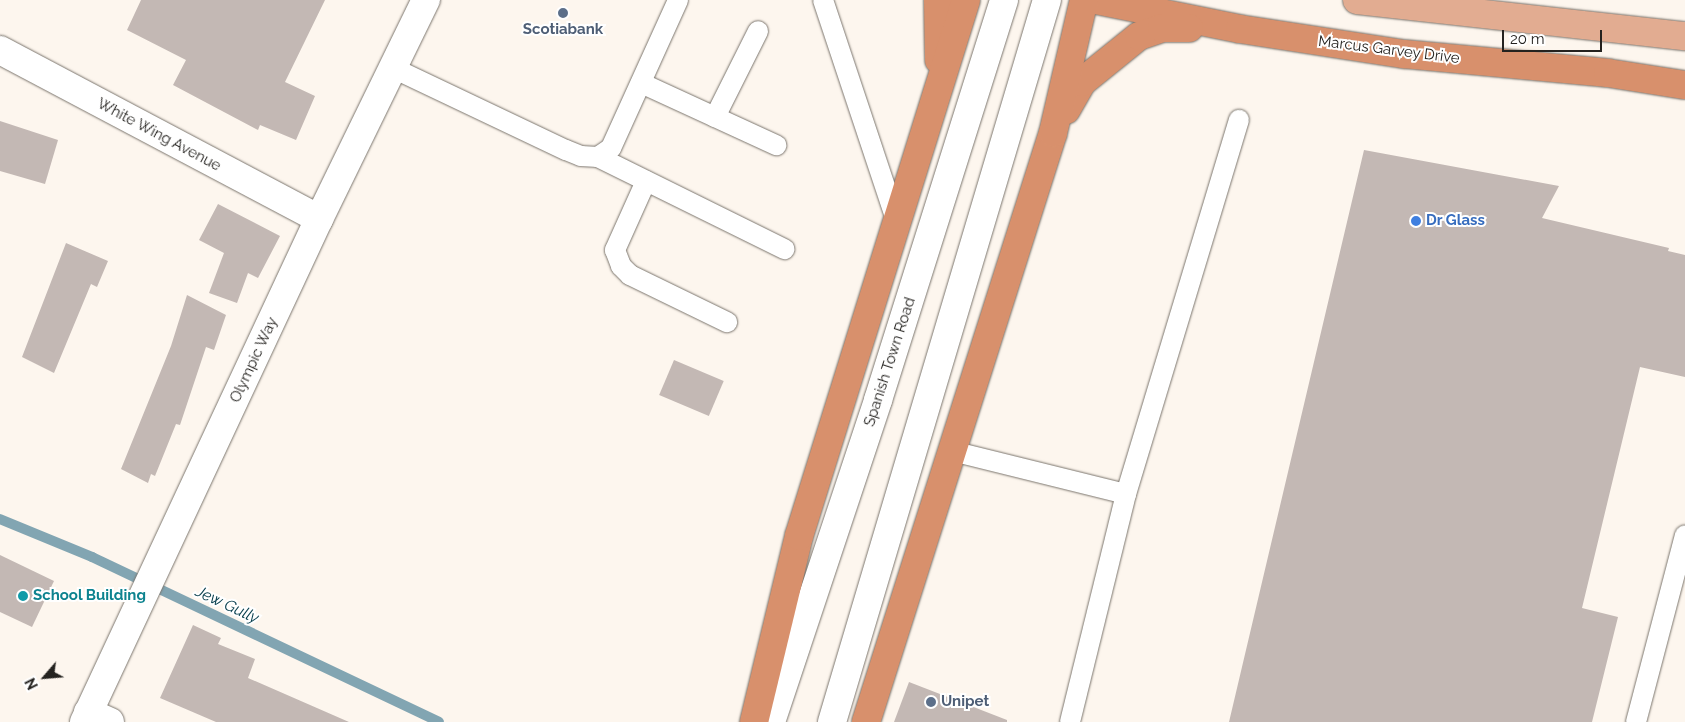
<!DOCTYPE html>
<html>
<head>
<meta charset="utf-8">
<style>
	body { margin:0 }
	#map { position:relative; width:1685px; height:722px; overflow:hidden; background:#fdf6ee; font-family:Raleway,sans-serif }
	div>[style] { position:absolute }
	.stream>* { height:10px; margin:-5px; padding:0 5px; transform-origin:5px; border-radius:5px; background:#82a5b2 }
	.building>* { inset:0; background:#c3b8b4; transform-origin:0 0 }
	.roads { filter:drop-shadow(0 0 1px #7b756d) drop-shadow(0 0 1px #7b756d) }
	.service>* { height:20px; margin:-10px; padding:0 10px; transform-origin:10px; border-radius:10px; background:#fff }
	.minor>* { height:28px; margin:-14px; padding:0 14px; transform-origin:14px; border-radius:14px; background:#fff }
	.tertiary>* { height:28px; margin:-14px; padding:0 14px; transform-origin:14px; border-radius:14px; background:#fff }
	.secondary>* { height:28px; margin:-14px; padding:0 14px; transform-origin:14px; border-radius:14px; background:#fff }
	.primary>* { height:28px; margin:-14px; padding:0 14px; transform-origin:14px; border-radius:14px; background:#e2ac91 }
	.trunk>* { height:28px; margin:-14px; padding:0 14px; transform-origin:14px; border-radius:14px; background:#d8906c }
	.dots>* { width:14px; height:14px; translate:-50% -50%; box-sizing:border-box; border:2px solid #fff; border-radius:50% }
	span { translate:-50% -50%; white-space:nowrap; text-align:center; line-height:1.15; -webkit-text-stroke:4px #fff; paint-order:stroke }
	.service-label { font-size:15px; color:#4e5e75; font-weight:700 }
	.left { translate:0 -50%; text-align:left }
	.street-label { font-size:15px; color:#24221f }
	.shop-label { font-size:15px; color:#366cbe; font-weight:700 }
	.culture-label { font-size:15px; color:#0d838f; font-weight:700 }
	.water-label { font-size:16px; color:#023a49; font-style:italic }
	.north { position:absolute; left:20px; top:652px; width:50px; height:50px; -webkit-text-stroke:4px #fff; paint-order:stroke; rotate:243deg; font-size:14px; font-weight:700; line-height:20px; text-align:center; color:#24221f }
	.north::after { content:''; display:block; margin:auto; width:18px; height:22px; background:#24221f; clip-path:polygon(50% 0,100% 100%,50% 72%,0 100%) }
	.scale { position:absolute; left:1502px; top:30px; width:100px; height:22px; box-sizing:border-box; border:2px solid #24221f; border-top:0; padding-left:6px; font-size:15px; line-height:18px; white-space:nowrap; color:#24221f; -webkit-text-stroke:4px #fff; paint-order:stroke }
</style>
</head>
<body>
<div id="map">
	<div class="stream">
		<div style="left:0;top:519px;width:100px;rotate:22.4deg"></div>
		<div style="left:92px;top:557px;width:384px;rotate:25.4deg"></div>
	</div>
	<div class="building">
		<div style="clip-path:polygon(141px 0,325px 0,285px 82px,315px 96px,296px 140px,260px 125px,258px 130px,173px 85px,186px 60px,127px 30px)"></div>
		<div style="clip-path:polygon(0 121px,58px 140px,45px 184px,0 171px)"></div>
		<div style="clip-path:polygon(1364px 150px,1559px 186px,1542px 218px,1669px 248px,1668px 251px,1685px 255px,1685px 377px,1640px 367px,1582px 608px,1618px 617px,1592px 722px,1229px 722px)"></div>
		<div style="clip-path:polygon(218px 204px,280px 236px,258px 278px,248px 273px,237px 303px,209px 293px,224px 253px,199px 240px)"></div>
		<div style="clip-path:polygon(66px 243px,108px 261px,97px 287px,91px 284px,54px 373px,22px 357px)"></div>
		<div style="clip-path:polygon(187px 295px,226px 315px,214px 350px,206px 347px,180px 425px,176px 424px,155px 476px,151px 474px,148px 483px,121px 469px,171px 346px)"></div>
		<div style="left:674px;top:360px;width:54px;height:38px;rotate:23deg"></div>
		<div style="clip-path:polygon(0 555px,54px 581px,32px 627px,0 612px)"></div>
		<div style="clip-path:polygon(193px 625px,221px 638px,218px 644px,255px 659px,248px 678px,349px 722px,216px 722px,160px 698px)"></div>
		<div style="clip-path:polygon(909px 682px,1007px 720px,1007px 722px,894px 722px)"></div>
	</div>
	<div class="roads">
		<div class="service">
			<div style="left:823px;top:0;width:235px;rotate:71.6deg"></div>
			<div style="left:393px;top:68px;width:191px;rotate:25.4deg"></div>
			<div style="left:566px;top:150px;width:16px;rotate:22deg"></div>
			<div style="left:581px;top:156px;width:17px;rotate:3deg"></div>
			<div style="left:598px;top:157px;width:16px;rotate:-35deg"></div>
			<div style="left:611px;top:148px;width:162px;rotate:-65.6deg"></div>
			<div style="left:641px;top:83px;width:149px;rotate:24.7deg"></div>
			<div style="left:715px;top:117px;width:96px;rotate:-63.4deg"></div>
			<div style="left:598px;top:157px;width:208px;rotate:26.3deg"></div>
			<div style="left:646px;top:181px;width:76px;rotate:114.2deg"></div>
			<div style="left:615px;top:250px;width:17px;rotate:69deg"></div>
			<div style="left:621px;top:266px;width:13px;rotate:45deg"></div>
			<div style="left:630px;top:275px;width:108px;rotate:25.9deg"></div>
			<div style="left:952px;top:451px;width:179px;rotate:13.9deg"></div>
			<div style="left:1070px;top:722px;width:235px;rotate:-76.2deg"></div>
			<div style="left:1126px;top:494px;width:391px;rotate:-73.2deg"></div>
			<div style="left:1636px;top:722px;width:193px;rotate:-75.3deg"></div>
		</div>
		<div class="minor">
			<div style="left:0;top:50px;width:361px;rotate:27.9deg"></div>
			<div style="left:88px;top:712px;width:24px;rotate:24deg"></div>
		</div>
		<div class="tertiary">
			<div style="left:84px;top:722px;width:555px;rotate:-64.96deg"></div>
			<div style="left:319px;top:219px;width:244px;rotate:-64deg"></div>
		</div>
		<div class="secondary">
			<div style="left:771px;top:722px;width:339px;rotate:-71.6deg"></div>
			<div style="left:878px;top:400px;width:419px;rotate:-72.5deg"></div>
			<div style="left:832px;top:722px;width:753px;rotate:-73.42deg"></div>
		</div>
		<div class="primary">
			<div style="left:1357px;top:0;width:330px;rotate:6.3deg"></div>
		</div>
		<div class="trunk">
			<div style="left:938px;top:0;width:60px;rotate:89deg"></div>
			<div style="left:1096px;top:0;width:147px;rotate:11.4deg"></div>
			<div style="left:1240px;top:29px;width:166px;rotate:8.7deg"></div>
			<div style="left:1404px;top:54px;width:205px;rotate:5.3deg"></div>
			<div style="left:1608px;top:73px;width:78px;rotate:8.9deg"></div>
			<div style="left:1066px;top:110px;width:32px;rotate:-60deg"></div>
			<div style="left:1082px;top:82px;width:73px;rotate:-38.9deg"></div>
			<div style="left:1139px;top:36px;width:24px;rotate:-19deg"></div>
			<div style="left:1162px;top:28px;width:27px"></div>
			<div style="left:754px;top:722px;width:191px;rotate:-76.4deg"></div>
			<div style="left:799px;top:536px;width:561px;rotate:-72.69deg"></div>
			<div style="left:866px;top:722px;width:618px;rotate:-72.39deg"></div>
			<div style="left:1053px;top:133px;width:137px;rotate:-76.9deg"></div>
		</div>
	</div>
	<div class="dots">
		<div style="left:563px;top:13px;background:#5c6f8a"></div>
		<div style="left:1416px;top:221px;background:#3f7fe0"></div>
		<div style="left:23px;top:596px;background:#0f9aa8"></div>
		<div style="left:931px;top:702px;background:#5c6f8a"></div>
	</div>
	<div class="service-label">
		<span style="left:563px;top:30px">Scotiabank</span>
		<span class="left" style="left:941px;top:702px">Unipet</span>
	</div>
	<div class="street-label">
		<span style="left:1389px;top:50px;rotate:7deg">Marcus Garvey Drive</span>
		<span style="left:159px;top:135px;rotate:28deg">White Wing Avenue</span>
		<span style="left:254px;top:360px;rotate:-65deg">Olympic Way</span>
		<span style="left:890px;top:362px;rotate:-72deg">Spanish Town Road</span>
	</div>
	<div class="shop-label">
		<span class="left" style="left:1426px;top:221px">Dr Glass</span>
	</div>
	<div class="culture-label">
		<span class="left" style="left:33px;top:596px">School Building</span>
	</div>
	<div class="water-label">
		<span style="left:227px;top:605px;rotate:25deg">Jew Gully</span>
	</div>
	<div class="north">N</div>
	<div class="scale">20 m</div>
</div>
</body>
</html>
